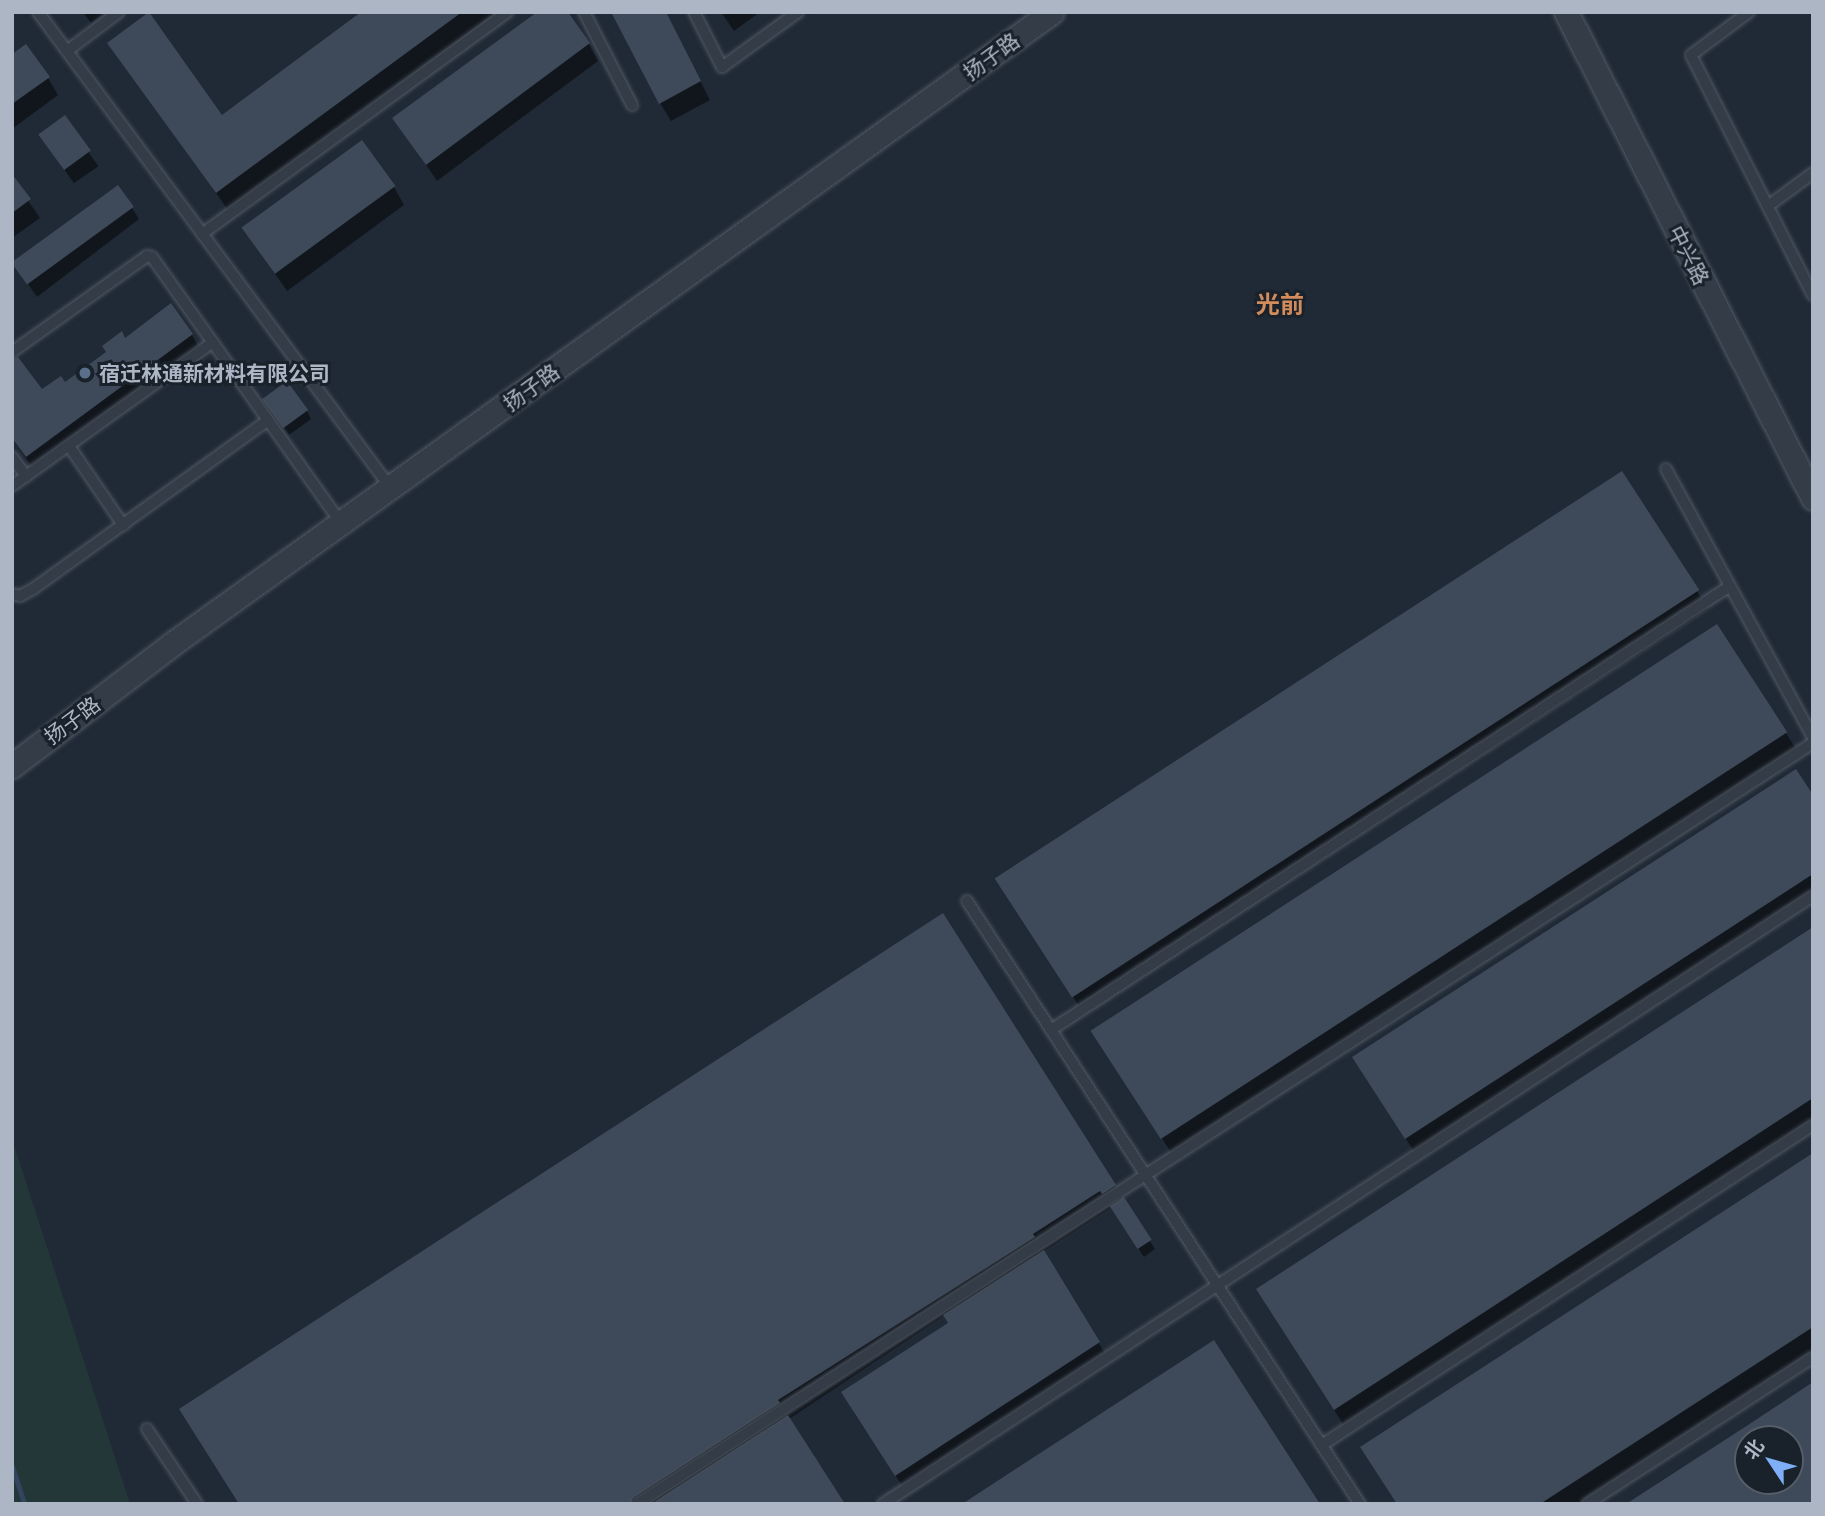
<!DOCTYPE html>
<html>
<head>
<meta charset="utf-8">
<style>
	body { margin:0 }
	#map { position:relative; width:1825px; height:1516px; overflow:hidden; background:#202a36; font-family:Lato,"Noto Sans SC",sans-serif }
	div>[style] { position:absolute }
	.green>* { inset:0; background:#233738 }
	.shadow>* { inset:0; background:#0007; transform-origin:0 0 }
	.stream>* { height:5px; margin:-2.5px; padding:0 2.5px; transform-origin:2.5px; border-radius:2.5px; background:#33455e }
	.building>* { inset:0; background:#3e4a59; transform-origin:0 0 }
	.roads { filter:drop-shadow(0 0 2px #515965) drop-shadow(0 0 2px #515965) }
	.service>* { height:10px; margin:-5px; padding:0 5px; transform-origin:5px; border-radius:5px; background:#333c47 }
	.tertiary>* { height:23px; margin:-11.5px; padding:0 11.5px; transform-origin:11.5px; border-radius:11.5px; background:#333c47 }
	.dots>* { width:19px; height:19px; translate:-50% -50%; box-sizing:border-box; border:4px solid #19212b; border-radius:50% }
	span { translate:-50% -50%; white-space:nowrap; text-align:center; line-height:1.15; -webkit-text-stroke:6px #19212b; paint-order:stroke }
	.street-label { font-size:21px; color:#adb6c4 }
	.poi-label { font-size:21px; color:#adb6c4; font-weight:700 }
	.left { translate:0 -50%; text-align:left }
	.quarter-label { font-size:24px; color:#d28b5a; font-weight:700 }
	.frame { position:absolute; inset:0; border:14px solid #adb6c4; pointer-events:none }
	.north { position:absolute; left:1734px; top:1425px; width:70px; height:70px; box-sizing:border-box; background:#19212b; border:2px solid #545d68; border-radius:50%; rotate:306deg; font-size:19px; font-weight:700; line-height:28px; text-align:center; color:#adb6c4 }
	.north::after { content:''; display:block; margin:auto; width:24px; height:32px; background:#7fb0f7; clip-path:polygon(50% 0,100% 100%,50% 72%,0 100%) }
</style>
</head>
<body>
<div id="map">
	<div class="green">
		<div style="clip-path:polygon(12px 1139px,130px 1504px,12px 1504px)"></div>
	</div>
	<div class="shadow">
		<div style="clip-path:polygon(83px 12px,105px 12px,91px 23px)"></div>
		<div style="clip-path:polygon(364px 12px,497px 12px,228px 210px,109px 43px,221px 118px)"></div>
		<div style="clip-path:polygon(665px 12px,710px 100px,671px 121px,660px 103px)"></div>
		<div style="clip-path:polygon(721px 12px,760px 12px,734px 31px)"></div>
		<div style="clip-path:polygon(589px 44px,598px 61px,437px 181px,395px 119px)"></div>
		<div style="clip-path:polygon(12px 56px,48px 78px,58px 95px,12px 129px)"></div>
		<div style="left:64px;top:117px;width:60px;height:30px;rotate:55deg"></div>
		<div style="clip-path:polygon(12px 177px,40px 218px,12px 238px)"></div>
		<div style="clip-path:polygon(394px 187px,404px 205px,287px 291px,244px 229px)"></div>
		<div style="clip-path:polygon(132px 208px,139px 219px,37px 297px,21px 274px)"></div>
		<div style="clip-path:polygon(192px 335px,202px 353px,37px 474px,12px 438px,12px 365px,41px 392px,65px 385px,125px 340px)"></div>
		<div style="clip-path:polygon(269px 408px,307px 411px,311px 419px,289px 435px)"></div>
		<div style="clip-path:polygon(1697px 591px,1708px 609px,1084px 1014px,1008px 896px)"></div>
		<div style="left:1717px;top:627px;width:147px;height:744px;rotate:57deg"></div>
		<div style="clip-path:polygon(1813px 799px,1813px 899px,1417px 1156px,1365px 1076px)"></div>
		<div style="clip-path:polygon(942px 915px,1155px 1249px,1144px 1257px,1111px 1208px,1043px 1252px,1109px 1360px,907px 1493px,853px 1411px,950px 1323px,944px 1316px,789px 1419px,843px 1504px,240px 1504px)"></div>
		<div style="clip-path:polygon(1813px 929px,1813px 1123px,1345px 1427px,1268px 1307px)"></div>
		<div style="clip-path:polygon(1813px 1155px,1813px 1351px,1578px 1504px,1398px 1504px)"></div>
	</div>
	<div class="stream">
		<div style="left:12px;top:1466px;width:40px;rotate:72deg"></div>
	</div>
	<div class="building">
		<div style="clip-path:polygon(149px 12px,222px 115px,361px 12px,462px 12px,216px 193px,107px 43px)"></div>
		<div style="clip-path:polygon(537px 12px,568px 12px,590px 43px,426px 165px,392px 118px)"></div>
		<div style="clip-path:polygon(611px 12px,666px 12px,701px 81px,659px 104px)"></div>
		<div style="clip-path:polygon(26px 44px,50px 77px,12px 104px,12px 54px)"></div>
		<div style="left:65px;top:115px;width:44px;height:33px;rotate:54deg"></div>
		<div style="left:362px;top:140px;width:57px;height:149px;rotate:54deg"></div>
		<div style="clip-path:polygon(12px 174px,31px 199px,12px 213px)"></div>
		<div style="left:118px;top:185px;width:27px;height:132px;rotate:54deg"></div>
		<div style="clip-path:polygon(171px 303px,193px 334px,26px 457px,12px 438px,12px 359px,18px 357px,42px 389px,61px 376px,65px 382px,106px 352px,102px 346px,122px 331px,125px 338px)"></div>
		<div style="left:287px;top:381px;width:36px;height:31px;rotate:54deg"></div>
		<div style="left:1622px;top:471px;width:142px;height:748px;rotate:57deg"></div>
		<div style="left:1717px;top:624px;width:129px;height:747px;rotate:57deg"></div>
		<div style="clip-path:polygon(1796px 769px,1813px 795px,1813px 874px,1405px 1139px,1352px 1057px)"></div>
		<div style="clip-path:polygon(943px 913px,1116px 1185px,1102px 1194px,1100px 1191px,1033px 1234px,1035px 1237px,778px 1400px,780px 1403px,633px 1498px,630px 1504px,239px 1504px,179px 1409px)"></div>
		<div style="clip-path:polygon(1813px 927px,1813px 1098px,1334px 1410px,1256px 1289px)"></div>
		<div style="clip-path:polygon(1813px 1153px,1813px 1327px,1540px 1504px,1397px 1504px,1360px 1447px)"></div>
		<div style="left:1124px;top:1197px;width:51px;height:17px;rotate:57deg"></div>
		<div style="clip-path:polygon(1044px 1250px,1100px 1342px,895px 1476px,841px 1392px,948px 1323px,943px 1315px)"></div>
		<div style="clip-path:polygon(1214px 1340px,1320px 1504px,962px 1504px)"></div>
		<div style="clip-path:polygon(evenodd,1813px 1382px,1813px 1504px,1626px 1504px,1748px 1425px,1813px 1382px,1748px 1439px,1790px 1439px,1790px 1481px,1748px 1481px,1748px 1439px)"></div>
		<div style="clip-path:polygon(788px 1415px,845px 1504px,651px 1504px)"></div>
	</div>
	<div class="roads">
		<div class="service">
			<div style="left:38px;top:12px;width:591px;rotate:53.46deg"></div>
			<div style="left:584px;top:12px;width:105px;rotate:62.7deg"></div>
			<div style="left:694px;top:12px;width:62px;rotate:63deg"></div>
			<div style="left:722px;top:67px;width:94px;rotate:-35.9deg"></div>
			<div style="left:1749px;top:12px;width:72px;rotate:143.4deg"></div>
			<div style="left:1691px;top:55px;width:269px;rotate:63.1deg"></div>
			<div style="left:67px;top:51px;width:65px;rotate:-36.9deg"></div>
			<div style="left:1768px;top:206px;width:56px;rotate:-36.3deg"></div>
			<div style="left:202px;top:234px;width:378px;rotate:-36deg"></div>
			<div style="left:12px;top:352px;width:166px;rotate:-35.4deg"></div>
			<div style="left:147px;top:256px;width:5px;rotate:11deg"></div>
			<div style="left:152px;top:257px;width:325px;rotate:54.6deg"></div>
			<div style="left:69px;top:446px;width:96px;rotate:55.6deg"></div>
			<div style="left:12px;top:457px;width:24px;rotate:54deg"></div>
			<div style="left:1666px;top:469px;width:306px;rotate:61.3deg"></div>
			<div style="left:12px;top:486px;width:247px;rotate:-35.6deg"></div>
			<div style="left:12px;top:594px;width:8px;rotate:14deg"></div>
			<div style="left:20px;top:596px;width:15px;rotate:-28deg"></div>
			<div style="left:33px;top:589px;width:289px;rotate:-35.7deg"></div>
			<div style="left:967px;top:901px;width:720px;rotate:56.91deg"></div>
			<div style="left:1051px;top:1030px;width:811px;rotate:-33.18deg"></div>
			<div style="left:147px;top:1429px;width:90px;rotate:56.3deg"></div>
			<div style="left:1322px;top:1445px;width:586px;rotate:-33.09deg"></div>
			<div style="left:637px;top:1504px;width:1401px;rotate:-32.91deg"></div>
			<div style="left:883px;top:1504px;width:1111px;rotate:-33.18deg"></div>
			<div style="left:1587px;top:1504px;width:270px;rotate:-33deg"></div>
		</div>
		<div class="tertiary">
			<div style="left:1566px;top:12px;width:545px;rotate:63.06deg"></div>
			<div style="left:12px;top:766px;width:201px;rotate:-37.3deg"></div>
			<div style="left:172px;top:644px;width:1083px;rotate:-35.69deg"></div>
		</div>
	</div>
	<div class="dots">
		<div style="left:85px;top:373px;background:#5c6f8a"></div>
	</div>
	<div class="street-label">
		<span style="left:991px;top:56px;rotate:-36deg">扬子路</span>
		<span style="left:1689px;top:255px;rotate:63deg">中兴路</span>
		<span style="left:531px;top:387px;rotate:-36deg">扬子路</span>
		<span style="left:72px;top:720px;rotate:-37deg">扬子路</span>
	</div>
	<div class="poi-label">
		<span class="left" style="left:99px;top:373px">宿迁林通新材料有限公司</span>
	</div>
	<div class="quarter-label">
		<span style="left:1280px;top:304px">光前</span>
	</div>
	<div class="frame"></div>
	<div class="north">北</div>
</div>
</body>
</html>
